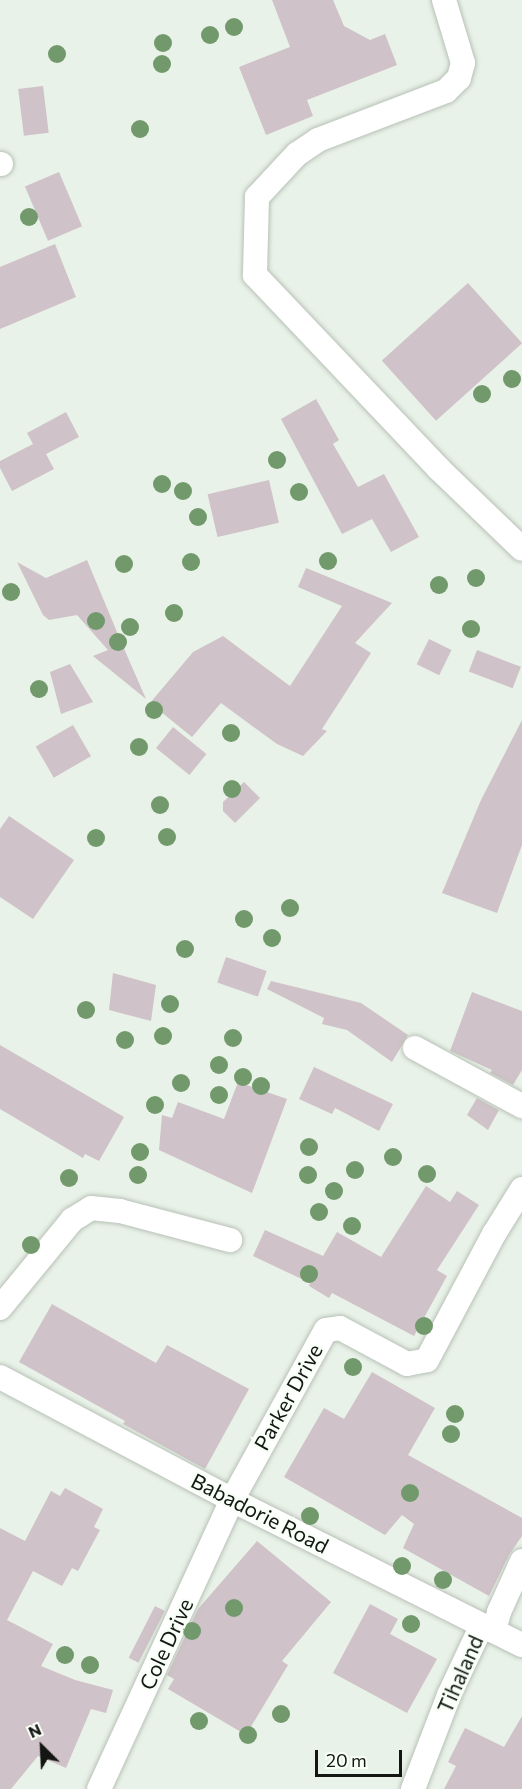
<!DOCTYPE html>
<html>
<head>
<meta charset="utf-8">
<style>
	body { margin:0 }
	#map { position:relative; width:522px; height:1789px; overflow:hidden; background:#e9f2e8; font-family:Commissioner,sans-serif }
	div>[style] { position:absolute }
	.building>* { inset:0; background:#cfc2c8; transform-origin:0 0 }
	.roads { filter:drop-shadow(0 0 2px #b8c1b7) drop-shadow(0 0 2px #b8c1b7) }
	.street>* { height:24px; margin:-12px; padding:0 12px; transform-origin:12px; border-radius:12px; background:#fff }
	.trees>* { width:18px; height:18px; margin:-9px; border-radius:50%; background:#71996b }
	span { translate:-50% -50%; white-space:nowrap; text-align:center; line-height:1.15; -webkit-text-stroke:5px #f8fff7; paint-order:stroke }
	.street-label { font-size:21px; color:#131613 }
	.north { position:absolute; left:12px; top:1717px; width:60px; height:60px; -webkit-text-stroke:4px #f8fff7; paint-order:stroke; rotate:336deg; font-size:16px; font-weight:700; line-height:24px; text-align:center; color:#131613 }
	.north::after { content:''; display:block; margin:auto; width:21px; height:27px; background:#131613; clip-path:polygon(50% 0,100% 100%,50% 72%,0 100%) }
	.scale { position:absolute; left:315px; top:1750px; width:87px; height:27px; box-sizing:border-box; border:3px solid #131613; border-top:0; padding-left:8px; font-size:18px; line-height:21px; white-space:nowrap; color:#131613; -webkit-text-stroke:4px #f8fff7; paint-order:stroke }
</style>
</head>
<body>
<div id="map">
	<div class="building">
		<div style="clip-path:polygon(272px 0,333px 0,344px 26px,370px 40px,385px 34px,397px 65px,307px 100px,313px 116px,266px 135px,239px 67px,290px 47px)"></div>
		<div style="left:43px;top:86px;width:47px;height:25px;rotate:83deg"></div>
		<div style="left:59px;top:172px;width:59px;height:37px;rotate:67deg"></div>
		<div style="clip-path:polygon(55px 244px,76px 297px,0 329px,0 267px)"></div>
		<div style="left:468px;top:283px;width:81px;height:116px;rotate:48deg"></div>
		<div style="clip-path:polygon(316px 399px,339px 440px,333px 444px,358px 487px,384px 474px,419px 537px,391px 552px,372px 519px,342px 534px,281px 419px)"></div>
		<div style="clip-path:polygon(66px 412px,79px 437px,46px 454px,54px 469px,12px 491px,0 468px,0 461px,33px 444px,27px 433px)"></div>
		<div style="left:269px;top:480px;width:44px;height:63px;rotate:77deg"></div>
		<div style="clip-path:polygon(87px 560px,122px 644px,146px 699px,93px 656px,108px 650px,77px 615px,49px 620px,43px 615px,17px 562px,46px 578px)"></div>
		<div style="clip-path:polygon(306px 568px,392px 603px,355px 643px,371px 653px,322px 729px,327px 731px,303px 756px,277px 744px,221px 703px,192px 737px,150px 703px,193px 652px,223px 636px,290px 686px,342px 606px,298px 587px)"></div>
		<div style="left:429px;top:639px;width:25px;height:28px;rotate:26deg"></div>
		<div style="left:477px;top:650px;width:47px;height:23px;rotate:21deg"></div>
		<div style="clip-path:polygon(70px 664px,93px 702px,61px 714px,50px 672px)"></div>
		<div style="clip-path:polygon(522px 720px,522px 845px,497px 913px,442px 893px,481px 800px)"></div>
		<div style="left:73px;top:725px;width:36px;height:43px;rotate:60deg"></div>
		<div style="left:173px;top:727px;width:43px;height:27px;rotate:39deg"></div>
		<div style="clip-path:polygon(244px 782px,260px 798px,235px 823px,223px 811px,223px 802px)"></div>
		<div style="clip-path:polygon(9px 816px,74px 860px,33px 919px,0 897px,0 829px)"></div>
		<div style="left:226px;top:957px;width:43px;height:27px;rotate:19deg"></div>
		<div style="clip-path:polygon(113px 973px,156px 985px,151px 1021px,109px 1010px)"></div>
		<div style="clip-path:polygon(271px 981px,361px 1003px,408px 1035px,392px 1062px,347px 1030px,322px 1024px,324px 1018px,267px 989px)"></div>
		<div style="clip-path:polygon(472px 992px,522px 1011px,522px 1070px,513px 1085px,490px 1073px,492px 1070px,450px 1051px)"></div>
		<div style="clip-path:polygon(0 1045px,124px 1117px,99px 1161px,85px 1154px,83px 1158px,0 1109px)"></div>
		<div style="clip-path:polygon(314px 1067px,393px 1104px,379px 1131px,335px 1108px,332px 1114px,299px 1099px)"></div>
		<div style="clip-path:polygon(238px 1082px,287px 1099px,252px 1193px,159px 1150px,162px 1115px,172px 1118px,178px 1102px,224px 1119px)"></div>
		<div style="clip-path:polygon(477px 1098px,499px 1110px,488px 1130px,467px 1115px)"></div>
		<div style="clip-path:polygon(426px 1186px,450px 1202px,457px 1191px,479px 1205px,437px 1270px,447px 1276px,414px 1336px,332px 1293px,329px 1298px,309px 1286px,310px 1283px,253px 1256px,265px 1230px,323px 1256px,337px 1232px,381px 1257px)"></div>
		<div style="clip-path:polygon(52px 1304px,156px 1363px,167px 1345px,249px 1389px,205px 1469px,123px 1424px,125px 1421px,19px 1362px)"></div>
		<div style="clip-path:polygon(372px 1372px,435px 1408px,408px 1455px,522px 1518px,522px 1536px,509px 1555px,489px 1596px,403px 1548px,414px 1524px,402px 1515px,385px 1535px,284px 1477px,324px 1408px,344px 1419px)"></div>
		<div style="clip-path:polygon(65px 1488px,103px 1509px,94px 1527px,100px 1530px,78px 1571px,72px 1568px,62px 1586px,33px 1571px,7px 1620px,53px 1644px,41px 1666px,75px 1680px,113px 1690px,106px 1713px,91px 1709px,66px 1768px,38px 1756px,11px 1789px,0 1789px,0 1528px,25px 1541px,51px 1491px,60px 1496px)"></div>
		<div style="clip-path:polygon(257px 1541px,331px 1602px,282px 1661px,288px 1665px,246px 1735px,168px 1689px,174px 1679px,167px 1675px,198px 1609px)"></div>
		<div style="clip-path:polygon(370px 1604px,398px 1619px,390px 1634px,437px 1659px,407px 1713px,333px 1673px)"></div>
		<div style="left:155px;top:1606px;width:11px;height:58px;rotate:27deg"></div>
		<div style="clip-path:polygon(522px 1716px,522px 1789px,444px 1789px,456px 1766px,448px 1762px,465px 1728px,504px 1747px)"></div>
	</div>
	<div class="roads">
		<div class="street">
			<div style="left:444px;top:0;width:66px;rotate:73.2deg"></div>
			<div style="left:463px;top:63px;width:16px;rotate:105deg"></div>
			<div style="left:459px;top:78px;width:18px;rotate:135deg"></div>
			<div style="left:446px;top:91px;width:137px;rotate:159.1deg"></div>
			<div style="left:318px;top:140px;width:25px;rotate:146deg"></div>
			<div style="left:297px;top:154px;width:59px;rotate:132.9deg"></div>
			<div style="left:257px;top:197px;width:78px;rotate:91.5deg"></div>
			<div style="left:255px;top:275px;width:267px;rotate:46.5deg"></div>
			<div style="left:439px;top:469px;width:115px;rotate:43.9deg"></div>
			<div style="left:0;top:164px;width:1px"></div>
			<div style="left:415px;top:1048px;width:122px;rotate:28.5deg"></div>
			<div style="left:0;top:1308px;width:114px;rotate:-50.7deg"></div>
			<div style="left:72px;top:1220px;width:22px;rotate:-32deg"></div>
			<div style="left:91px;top:1208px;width:29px;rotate:6deg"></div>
			<div style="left:120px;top:1211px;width:114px;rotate:14.8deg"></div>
			<div style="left:0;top:1377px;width:263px;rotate:27.9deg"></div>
			<div style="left:232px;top:1500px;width:324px;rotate:26.6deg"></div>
			<div style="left:494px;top:1631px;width:20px;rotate:-75deg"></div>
			<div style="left:499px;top:1612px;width:56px;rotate:-65.7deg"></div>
			<div style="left:99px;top:1789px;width:318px;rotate:-65.3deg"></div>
			<div style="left:232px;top:1500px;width:194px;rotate:-61.1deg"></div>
			<div style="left:326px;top:1330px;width:14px;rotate:-8deg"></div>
			<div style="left:340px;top:1328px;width:76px;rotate:28.2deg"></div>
			<div style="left:407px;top:1364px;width:20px;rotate:-11deg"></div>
			<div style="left:427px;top:1360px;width:143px;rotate:-62deg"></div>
			<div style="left:494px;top:1234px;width:53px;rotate:-58.1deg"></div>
			<div style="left:413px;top:1789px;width:101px;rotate:-69deg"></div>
			<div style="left:449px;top:1695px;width:77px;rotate:-64.8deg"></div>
		</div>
	</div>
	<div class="trees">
		<div style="left:234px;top:27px"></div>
		<div style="left:210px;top:35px"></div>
		<div style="left:163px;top:43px"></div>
		<div style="left:57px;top:54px"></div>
		<div style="left:162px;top:64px"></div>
		<div style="left:140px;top:129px"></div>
		<div style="left:29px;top:217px"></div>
		<div style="left:512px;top:379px"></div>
		<div style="left:482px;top:394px"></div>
		<div style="left:277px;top:460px"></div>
		<div style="left:162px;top:484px"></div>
		<div style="left:183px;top:491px"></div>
		<div style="left:299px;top:492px"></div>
		<div style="left:198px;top:517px"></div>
		<div style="left:328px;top:561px"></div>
		<div style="left:191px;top:562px"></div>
		<div style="left:124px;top:564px"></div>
		<div style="left:476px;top:578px"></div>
		<div style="left:439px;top:585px"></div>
		<div style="left:11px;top:592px"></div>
		<div style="left:174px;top:613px"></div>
		<div style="left:96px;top:621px"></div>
		<div style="left:130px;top:627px"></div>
		<div style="left:471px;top:629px"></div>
		<div style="left:118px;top:642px"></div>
		<div style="left:39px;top:689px"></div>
		<div style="left:154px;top:710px"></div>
		<div style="left:231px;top:733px"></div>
		<div style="left:139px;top:747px"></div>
		<div style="left:232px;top:789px"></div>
		<div style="left:160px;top:805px"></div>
		<div style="left:167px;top:837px"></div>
		<div style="left:96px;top:838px"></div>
		<div style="left:290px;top:908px"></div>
		<div style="left:244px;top:919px"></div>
		<div style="left:272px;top:938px"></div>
		<div style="left:185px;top:949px"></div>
		<div style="left:170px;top:1004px"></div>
		<div style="left:86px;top:1010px"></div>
		<div style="left:163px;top:1036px"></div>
		<div style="left:233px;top:1038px"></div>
		<div style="left:125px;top:1040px"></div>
		<div style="left:219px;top:1065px"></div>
		<div style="left:243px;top:1077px"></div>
		<div style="left:181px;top:1083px"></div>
		<div style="left:261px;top:1086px"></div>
		<div style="left:219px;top:1095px"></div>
		<div style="left:155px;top:1105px"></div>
		<div style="left:309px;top:1147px"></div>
		<div style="left:140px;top:1152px"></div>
		<div style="left:393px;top:1157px"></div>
		<div style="left:355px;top:1170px"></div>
		<div style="left:427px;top:1174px"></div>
		<div style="left:138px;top:1175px"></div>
		<div style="left:308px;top:1175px"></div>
		<div style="left:69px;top:1178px"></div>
		<div style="left:334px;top:1191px"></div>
		<div style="left:319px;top:1212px"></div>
		<div style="left:352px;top:1226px"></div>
		<div style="left:31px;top:1245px"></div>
		<div style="left:309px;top:1274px"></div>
		<div style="left:424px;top:1326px"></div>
		<div style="left:353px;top:1367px"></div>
		<div style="left:455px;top:1414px"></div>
		<div style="left:451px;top:1434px"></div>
		<div style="left:410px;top:1493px"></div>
		<div style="left:310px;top:1516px"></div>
		<div style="left:402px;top:1566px"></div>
		<div style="left:443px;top:1580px"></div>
		<div style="left:234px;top:1608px"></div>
		<div style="left:411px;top:1624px"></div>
		<div style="left:192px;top:1631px"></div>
		<div style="left:65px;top:1655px"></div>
		<div style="left:90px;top:1665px"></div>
		<div style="left:281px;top:1714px"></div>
		<div style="left:199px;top:1721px"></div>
		<div style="left:248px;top:1735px"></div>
	</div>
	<div class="street-label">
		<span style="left:288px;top:1397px;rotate:-61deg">Parker Drive</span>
		<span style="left:260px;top:1513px;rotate:27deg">Babadorie Road</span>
		<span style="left:166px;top:1644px;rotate:-65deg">Cole Drive</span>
		<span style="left:460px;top:1674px;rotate:-66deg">Tihaland</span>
	</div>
	<div class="north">N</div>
	<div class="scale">20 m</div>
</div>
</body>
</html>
